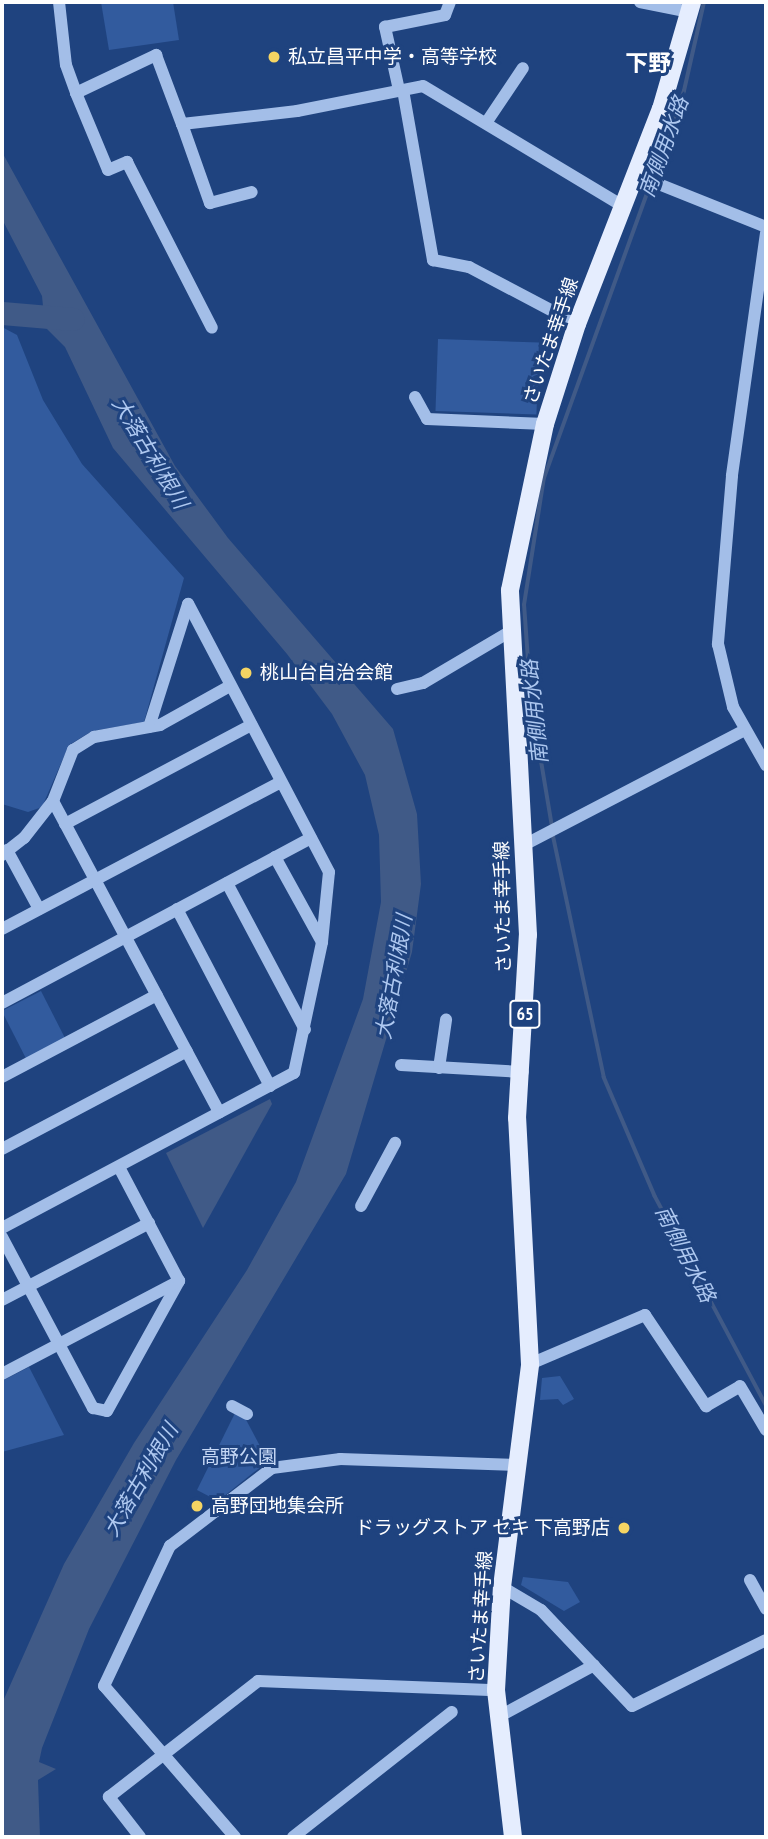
<!DOCTYPE html>
<html>
<head>
<meta charset="utf-8">
<style>
	body { margin:0 }
	#map { position:relative; width:768px; height:1839px; overflow:hidden; background:#1f437f; font-family:"PT Sans Narrow","Noto Sans JP",sans-serif }
	div>[style] { position:absolute }
	.green>* { inset:0; background:#325b9e; transform-origin:0 0 }
	.water>* { inset:0; background:#405a87 }
	.stream>* { height:3.5px; margin:-1.75px; padding:0 1.75px; transform-origin:1.75px; border-radius:1.75px; background:#405a87 }
	.river>* { height:23px; margin:-11.5px; padding:0 11.5px; transform-origin:11.5px; border-radius:11.5px; background:#405a87 }
	.minor>* { height:12px; margin:-6px; padding:0 6px; transform-origin:6px; border-radius:6px; background:#a3bee8 }
	.major>* { height:18px; margin:-9px; padding:0 9px; transform-origin:9px; border-radius:9px; background:#e5edfe }
	.dots>* { width:19px; height:19px; translate:-50% -50%; box-sizing:border-box; border:4px solid #1f437f; border-radius:50% }
	span { translate:-50% -50%; white-space:nowrap; text-align:center; line-height:1.15; -webkit-text-stroke:6px #1f437f; paint-order:stroke }
	.shield-label span { padding:2px 5px; background:#1f437f; border:2px solid; border-radius:5px; -webkit-text-stroke-width:0 }
	.shield-label { font-size:18px; color:#fff; font-weight:700 }
	.poi-label { font-size:19px; color:#fff }
	.left { translate:0 -50%; text-align:left }
	.right { translate:-100% -50%; text-align:right }
	.street-label { font-size:19px; color:#fff }
	.park-label { font-size:19px; color:#c7d9f6 }
	.water-label { font-size:21px; color:#aec8f0; font-style:italic }
	.quarter-label { font-size:23px; color:#fff; font-weight:700 }
	.frame { position:absolute; inset:0; border:4px solid #fff; pointer-events:none }
</style>
</head>
<body>
<div id="map">
	<div class="green">
		<div style="clip-path:polygon(101px 2px,173px 2px,179px 40px,109px 50px)"></div>
		<div style="clip-path:polygon(2px 327px,17px 335px,43px 400px,82px 464px,184px 578px,144px 722px,92px 731px,69px 745px,42px 807px,28px 812px,2px 804px)"></div>
		<div style="left:438px;top:339px;width:101px;height:72px;rotate:2deg"></div>
		<div style="left:41px;top:991px;width:55px;height:44px;rotate:63deg"></div>
		<div style="clip-path:polygon(29px 1367px,64px 1435px,2px 1452px,2px 1381px)"></div>
		<div style="clip-path:polygon(560px 1376px,574px 1399px,563px 1405px,558px 1399px,540px 1400px,542px 1378px)"></div>
		<div style="clip-path:polygon(236px 1411px,243px 1414px,268px 1461px,218px 1501px,197px 1490px)"></div>
		<div style="clip-path:polygon(523px 1577px,568px 1582px,580px 1602px,564px 1611px,521px 1585px)"></div>
	</div>
	<div class="water">
		<div style="clip-path:polygon(2px 152px,175px 466px,228px 538px,393px 729px,417px 814px,421px 884px,412px 952px,346px 1174px,176px 1460px,89px 1629px,42px 1748px,39px 1762px,56px 1769px,38px 1780px,40px 1837px,2px 1837px,4px 1699px,64px 1564px,134px 1443px,247px 1270px,296px 1182px,363px 999px,381px 902px,379px 835px,365px 775px,332px 714px,287px 654px,113px 448px,65px 347px,45px 327px,42px 296px,2px 219px)"></div>
		<div style="clip-path:polygon(270px 1099px,272px 1104px,203px 1228px,166px 1153px)"></div>
	</div>
	<div class="stream">
		<div style="left:653px;top:177px;width:91px;rotate:-70.2deg"></div>
		<div style="left:684px;top:91px;width:91px;rotate:-77.3deg"></div>
		<div style="left:552px;top:827px;width:127px;rotate:-99.5deg"></div>
		<div style="left:531px;top:702px;width:97px;rotate:-94.1deg"></div>
		<div style="left:524px;top:605px;width:129px;rotate:-81.1deg"></div>
		<div style="left:544px;top:478px;width:312px;rotate:-70.1deg"></div>
		<div style="left:553px;top:834px;width:248px;rotate:78.1deg"></div>
		<div style="left:604px;top:1077px;width:129px;rotate:66.8deg"></div>
		<div style="left:655px;top:1196px;width:237px;rotate:62deg"></div>
	</div>
	<div class="river">
		<div style="left:2px;top:313px;width:71px;rotate:4.8deg"></div>
	</div>
	<div class="minor">
		<div style="left:59px;top:2px;width:63px;rotate:83.7deg"></div>
		<div style="left:66px;top:65px;width:30px;rotate:70deg"></div>
		<div style="left:76px;top:93px;width:89px;rotate:-25.4deg"></div>
		<div style="left:156px;top:55px;width:74px;rotate:69.4deg"></div>
		<div style="left:182px;top:124px;width:116px;rotate:-6.4deg"></div>
		<div style="left:297px;top:111px;width:128px;rotate:-11.2deg"></div>
		<div style="left:423px;top:86px;width:233px;rotate:31deg"></div>
		<div style="left:640px;top:2px;width:51px;rotate:11.3deg"></div>
		<div style="left:399px;top:90px;width:65px;rotate:-102.5deg"></div>
		<div style="left:385px;top:27px;width:61px;rotate:-11.3deg"></div>
		<div style="left:445px;top:15px;width:14px;rotate:-69deg"></div>
		<div style="left:403px;top:90px;width:173px;rotate:80deg"></div>
		<div style="left:433px;top:260px;width:37px;rotate:11deg"></div>
		<div style="left:469px;top:267px;width:122px;rotate:27.8deg"></div>
		<div style="left:76px;top:93px;width:83px;rotate:67.4deg"></div>
		<div style="left:108px;top:170px;width:21px;rotate:-23deg"></div>
		<div style="left:127px;top:162px;width:186px;rotate:62.9deg"></div>
		<div style="left:486px;top:123px;width:66px;rotate:-56.1deg"></div>
		<div style="left:182px;top:124px;width:84px;rotate:70.5deg"></div>
		<div style="left:210px;top:203px;width:43px;rotate:-14.7deg"></div>
		<div style="left:636px;top:175px;width:140px;rotate:21.8deg"></div>
		<div style="left:766px;top:233px;width:245px;rotate:98deg"></div>
		<div style="left:732px;top:476px;width:169px;rotate:94.8deg"></div>
		<div style="left:718px;top:644px;width:65px;rotate:76.6deg"></div>
		<div style="left:733px;top:707px;width:67px;rotate:60.4deg"></div>
		<div style="left:415px;top:397px;width:25px;rotate:61deg"></div>
		<div style="left:427px;top:419px;width:118px;rotate:2.4deg"></div>
		<div style="left:397px;top:689px;width:27px;rotate:-13deg"></div>
		<div style="left:423px;top:683px;width:102px;rotate:-30.6deg"></div>
		<div style="left:149px;top:727px;width:129px;rotate:-72.4deg"></div>
		<div style="left:53px;top:801px;width:353px;rotate:61.9deg"></div>
		<div style="left:65px;top:824px;width:211px;rotate:-28deg"></div>
		<div style="left:524px;top:845px;width:249px;rotate:-27.5deg"></div>
		<div style="left:7px;top:850px;width:67px;rotate:61.5deg"></div>
		<div style="left:2px;top:855px;width:28px;rotate:-38deg"></div>
		<div style="left:24px;top:838px;width:47px;rotate:-51.9deg"></div>
		<div style="left:53px;top:801px;width:55px;rotate:-68.6deg"></div>
		<div style="left:73px;top:750px;width:25px;rotate:-32deg"></div>
		<div style="left:94px;top:737px;width:67px;rotate:-10.3deg"></div>
		<div style="left:160px;top:725px;width:80px;rotate:-29.1deg"></div>
		<div style="left:275px;top:857px;width:97px;rotate:61.1deg"></div>
		<div style="left:227px;top:883px;width:166px;rotate:62deg"></div>
		<div style="left:177px;top:909px;width:200px;rotate:62.3deg"></div>
		<div style="left:2px;top:929px;width:315px;rotate:-27.8deg"></div>
		<div style="left:2px;top:1003px;width:350px;rotate:-28.1deg"></div>
		<div style="left:401px;top:1065px;width:122px;rotate:3.3deg"></div>
		<div style="left:439px;top:1068px;width:49px;rotate:-81.7deg"></div>
		<div style="left:2px;top:1077px;width:175px;rotate:-27.9deg"></div>
		<div style="left:2px;top:1149px;width:209px;rotate:-27.9deg"></div>
		<div style="left:361px;top:1206px;width:72px;rotate:-61.6deg"></div>
		<div style="left:2px;top:1228px;width:331px;rotate:-28deg"></div>
		<div style="left:294px;top:1073px;width:134px;rotate:-77.9deg"></div>
		<div style="left:322px;top:942px;width:70px;rotate:-84.3deg"></div>
		<div style="left:329px;top:872px;width:303px;rotate:-117.7deg"></div>
		<div style="left:2px;top:1237px;width:194px;rotate:62deg"></div>
		<div style="left:93px;top:1408px;width:14px;rotate:12deg"></div>
		<div style="left:107px;top:1411px;width:149px;rotate:-61deg"></div>
		<div style="left:2px;top:1300px;width:166px;rotate:-27.6deg"></div>
		<div style="left:530px;top:1364px;width:125px;rotate:-23.1deg"></div>
		<div style="left:645px;top:1315px;width:110px;rotate:56.2deg"></div>
		<div style="left:706px;top:1406px;width:39px;rotate:-30deg"></div>
		<div style="left:740px;top:1386px;width:51px;rotate:59.4deg"></div>
		<div style="left:2px;top:1374px;width:200px;rotate:-27.7deg"></div>
		<div style="left:179px;top:1281px;width:129px;rotate:-117.8deg"></div>
		<div style="left:232px;top:1406px;width:17px;rotate:28deg"></div>
		<div style="left:750px;top:1580px;width:33px;rotate:61deg"></div>
		<div style="left:502px;top:1587px;width:45px;rotate:30.5deg"></div>
		<div style="left:541px;top:1610px;width:132px;rotate:46.5deg"></div>
		<div style="left:632px;top:1706px;width:149px;rotate:-26.2deg"></div>
		<div style="left:498px;top:1717px;width:109px;rotate:-28.4deg"></div>
		<div style="left:140px;top:1837px;width:51px;rotate:-127.8deg"></div>
		<div style="left:109px;top:1797px;width:189px;rotate:-37.9deg"></div>
		<div style="left:258px;top:1681px;width:238px;rotate:2.2deg"></div>
		<div style="left:235px;top:1837px;width:200px;rotate:-130.9deg"></div>
		<div style="left:104px;top:1686px;width:155px;rotate:-64.8deg"></div>
		<div style="left:170px;top:1546px;width:128px;rotate:-37.4deg"></div>
		<div style="left:272px;top:1468px;width:69px;rotate:-7.5deg"></div>
		<div style="left:340px;top:1459px;width:177px;rotate:1.9deg"></div>
		<div style="left:293px;top:1837px;width:202px;rotate:-38.2deg"></div>
	</div>
	<div class="major">
		<div style="left:513px;top:1837px;width:148px;rotate:-96.6deg"></div>
		<div style="left:496px;top:1690px;width:103px;rotate:-86.7deg"></div>
		<div style="left:502px;top:1587px;width:225px;rotate:-82.8deg"></div>
		<div style="left:530px;top:1364px;width:246px;rotate:-93deg"></div>
		<div style="left:517px;top:1118px;width:183px;rotate:-86.6deg"></div>
		<div style="left:528px;top:935px;width:345px;rotate:-93deg"></div>
		<div style="left:510px;top:590px;width:170px;rotate:-78.1deg"></div>
		<div style="left:545px;top:424px;width:105px;rotate:-72.3deg"></div>
		<div style="left:577px;top:324px;width:231px;rotate:-68.7deg"></div>
		<div style="left:661px;top:109px;width:111px;rotate:-73.8deg"></div>
	</div>
	<div class="dots">
		<div style="left:274px;top:57px;background:#f6d563"></div>
		<div style="left:246px;top:673px;background:#f6d563"></div>
		<div style="left:197px;top:1506px;background:#f6d563"></div>
		<div style="left:624px;top:1528px;background:#f6d563"></div>
	</div>
	<div class="shield-label">
		<span style="left:525px;top:1014px">65</span>
	</div>
	<div class="poi-label">
		<span class="left" style="left:288px;top:57px">私立昌平中学・高等学校</span>
		<span class="left" style="left:260px;top:673px">桃山台自治会館</span>
		<span class="left" style="left:211px;top:1506px">高野団地集会所</span>
		<span class="right" style="left:610px;top:1528px">ドラッグストア セキ 下高野店</span>
	</div>
	<div class="street-label">
		<span style="left:551px;top:341px;rotate:-71deg">さいたま幸手線</span>
		<span style="left:503px;top:907px;rotate:-91deg">さいたま幸手線</span>
		<span style="left:481px;top:1617px;rotate:-86deg">さいたま幸手線</span>
	</div>
	<div class="park-label">
		<span style="left:239px;top:1457px">高野公園</span>
	</div>
	<div class="water-label">
		<span style="left:664px;top:147px;rotate:-70deg">南側用水路</span>
		<span style="left:150px;top:453px;rotate:59deg">大落古利根川</span>
		<span style="left:535px;top:712px;rotate:-96deg">南側用水路</span>
		<span style="left:394px;top:977px;rotate:-80deg">大落古利根川</span>
		<span style="left:685px;top:1254px;rotate:63deg">南側用水路</span>
		<span style="left:141px;top:1480px;rotate:-60deg">大落古利根川</span>
	</div>
	<div class="quarter-label">
		<span style="left:648px;top:63px">下野</span>
	</div>
	<div class="frame"></div>
</div>
</body>
</html>
